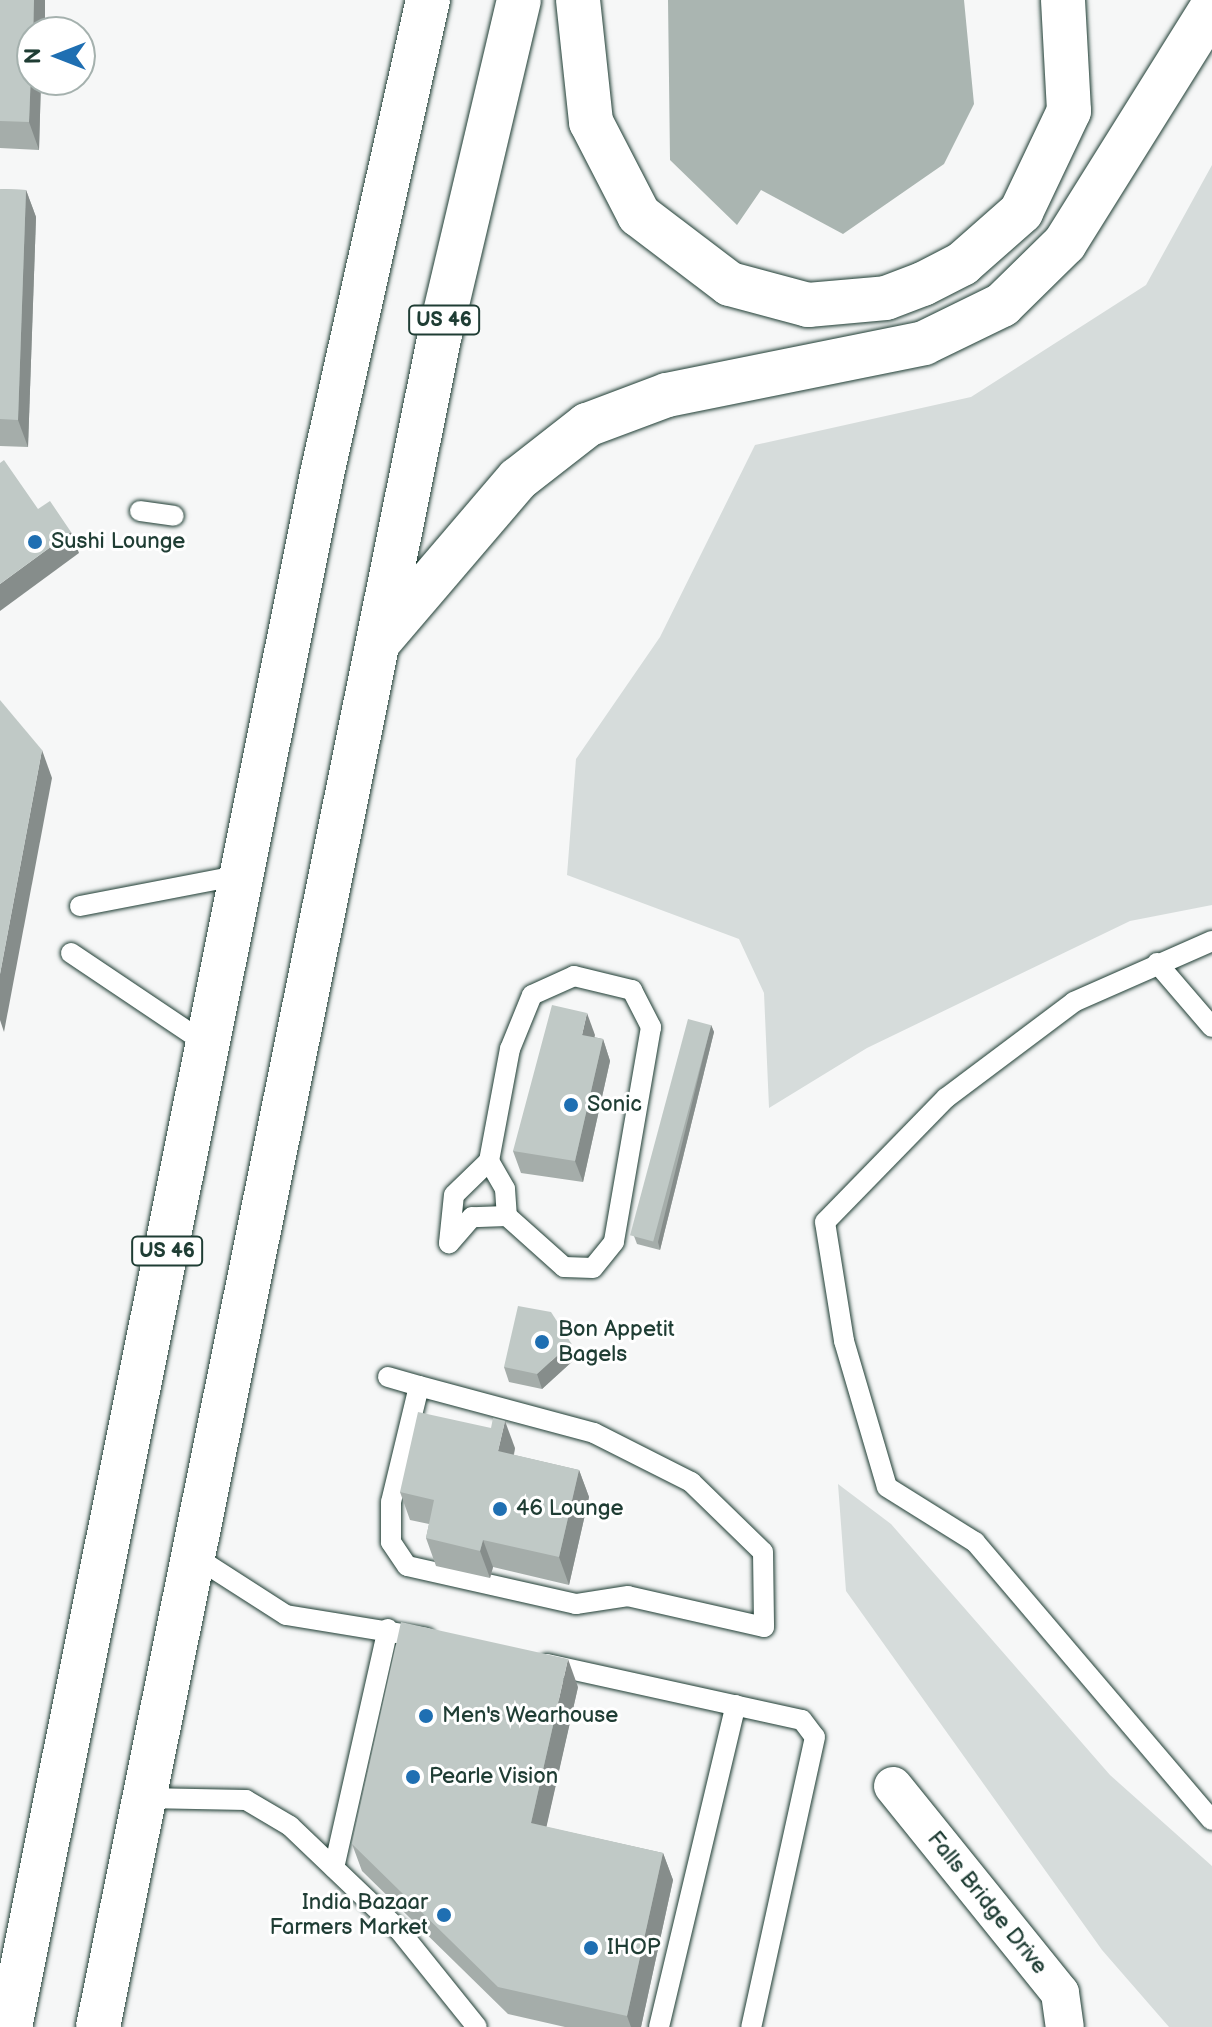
<!DOCTYPE html>
<html>
<head>
<meta charset="utf-8">
<style>
	body { margin:0 }
	#map { position:relative; width:1212px; height:2027px; overflow:hidden; background:#f6f7f7; font-family:"Balsamiq Sans",sans-serif }
	div>[style] { position:absolute }
	.green>* { inset:0; background:#d6dcdb }
	.water>* { inset:0; background:#aab5b1 }
	.roads { filter:drop-shadow(0 0 2px #1f3d34) drop-shadow(0 0 2px #1f3d34) }
	.service>* { height:20px; margin:-10px; padding:0 10px; transform-origin:10px; border-radius:10px; background:#fff }
	.minor>* { height:38px; margin:-19px; padding:0 19px; transform-origin:19px; border-radius:19px; background:#fff }
	.trunk>* { height:44px; margin:-22px; padding:0 22px; transform-origin:22px; border-radius:22px; background:#fff }
	.wall>* { inset:0; background:#a5adaa }
	.shaded-wall>* { inset:0; background:#868d8b; transform-origin:0 0 }
	.building>* { inset:0; background:#c0c9c6; transform-origin:0 0 }
	.dots>* { width:22px; height:22px; translate:-50% -50%; box-sizing:border-box; border:4px solid #fff; border-radius:50% }
	span { translate:-50% -50%; white-space:nowrap; text-align:center; line-height:1.15; -webkit-text-stroke:6px #fff; paint-order:stroke }
	.shield-label span { padding:2px 6px; background:#fff; border:2px solid; border-radius:6px; -webkit-text-stroke-width:0 }
	.shield-label { font-size:20px; color:#1f3d34; font-weight:700 }
	.poi-label { font-size:22px; color:#1f3d34 }
	.left { translate:0 -50%; text-align:left }
	.right { translate:-100% -50%; text-align:right }
	.street-label { font-size:22px; color:#1f3d34 }
	.north { position:absolute; left:16px; top:16px; width:80px; height:80px; box-sizing:border-box; background:#fff; border:2px solid #a5b1ae; border-radius:50%; rotate:270deg; font-size:22px; font-weight:700; line-height:32px; text-align:center; color:#1f3d34 }
	.north::after { content:''; display:block; margin:auto; width:28px; height:36px; background:#1f6fb2; clip-path:polygon(50% 0,100% 100%,50% 72%,0 100%) }
</style>
</head>
<body>
<div id="map">
	<div class="green">
		<div style="clip-path:polygon(1212px 165px,1212px 905px,1130px 921px,867px 1048px,769px 1108px,764px 993px,739px 939px,567px 875px,576px 759px,660px 637px,755px 445px,971px 397px,1146px 285px)"></div>
		<div style="clip-path:polygon(838px 1484px,891px 1524px,1110px 1775px,1212px 1866px,1212px 2027px,1169px 2027px,1102px 1950px,846px 1591px)"></div>
	</div>
	<div class="water">
		<div style="clip-path:polygon(668px 0,964px 0,974px 104px,944px 164px,843px 234px,761px 190px,737px 225px,670px 160px)"></div>
	</div>
	<div class="roads">
		<div class="service">
			<div style="left:140px;top:511px;width:34px;rotate:8deg"></div>
			<div style="left:80px;top:906px;width:164px;rotate:-10.9deg"></div>
			<div style="left:1212px;top:941px;width:151px;rotate:156.2deg"></div>
			<div style="left:1074px;top:1002px;width:160px;rotate:143.1deg"></div>
			<div style="left:946px;top:1098px;width:173px;rotate:134.3deg"></div>
			<div style="left:825px;top:1222px;width:121px;rotate:80.9deg"></div>
			<div style="left:844px;top:1341px;width:152px;rotate:73.6deg"></div>
			<div style="left:887px;top:1487px;width:104px;rotate:32deg"></div>
			<div style="left:975px;top:1542px;width:365px;rotate:49.6deg"></div>
			<div style="left:71px;top:953px;width:165px;rotate:33.9deg"></div>
			<div style="left:1157px;top:963px;width:84px;rotate:49.3deg"></div>
			<div style="left:574px;top:976px;width:60px;rotate:13.6deg"></div>
			<div style="left:632px;top:990px;width:42px;rotate:62.8deg"></div>
			<div style="left:651px;top:1027px;width:218px;rotate:99.8deg"></div>
			<div style="left:614px;top:1242px;width:33px;rotate:129deg"></div>
			<div style="left:593px;top:1268px;width:29px;rotate:-178deg"></div>
			<div style="left:564px;top:1267px;width:76px;rotate:-138.2deg"></div>
			<div style="left:507px;top:1216px;width:35px;rotate:178deg"></div>
			<div style="left:472px;top:1217px;width:35px;rotate:131deg"></div>
			<div style="left:449px;top:1243px;width:48px;rotate:-84.1deg"></div>
			<div style="left:454px;top:1195px;width:49px;rotate:-44.2deg"></div>
			<div style="left:489px;top:1161px;width:114px;rotate:-79.4deg"></div>
			<div style="left:510px;top:1049px;width:58px;rotate:-67.8deg"></div>
			<div style="left:532px;top:995px;width:46px;rotate:-24.3deg"></div>
			<div style="left:489px;top:1161px;width:32px;rotate:60deg"></div>
			<div style="left:505px;top:1189px;width:27px;rotate:86deg"></div>
			<div style="left:388px;top:1377px;width:32px;rotate:16deg"></div>
			<div style="left:419px;top:1386px;width:181px;rotate:15deg"></div>
			<div style="left:594px;top:1433px;width:109px;rotate:26.8deg"></div>
			<div style="left:691px;top:1482px;width:100px;rotate:44.2deg"></div>
			<div style="left:763px;top:1552px;width:75px;rotate:89.2deg"></div>
			<div style="left:764px;top:1627px;width:139px;rotate:-167.2deg"></div>
			<div style="left:628px;top:1596px;width:53px;rotate:171.3deg"></div>
			<div style="left:576px;top:1604px;width:173px;rotate:-167.3deg"></div>
			<div style="left:407px;top:1566px;width:29px;rotate:-124deg"></div>
			<div style="left:391px;top:1542px;width:40px;rotate:-90deg"></div>
			<div style="left:391px;top:1502px;width:119px;rotate:-76.4deg"></div>
			<div style="left:194px;top:1556px;width:109px;rotate:32.7deg"></div>
			<div style="left:286px;top:1615px;width:142px;rotate:9.3deg"></div>
			<div style="left:547px;top:1664px;width:261px;rotate:12.4deg"></div>
			<div style="left:802px;top:1720px;width:21px;rotate:53deg"></div>
			<div style="left:815px;top:1737px;width:297px;rotate:102.4deg"></div>
			<div style="left:145px;top:1798px;width:101px;rotate:1.1deg"></div>
			<div style="left:246px;top:1800px;width:51px;rotate:30.6deg"></div>
			<div style="left:290px;top:1826px;width:151px;rotate:43.7deg"></div>
			<div style="left:399px;top:1930px;width:124px;rotate:51.2deg"></div>
			<div style="left:334px;top:1868px;width:245px;rotate:-77.3deg"></div>
			<div style="left:659px;top:2027px;width:331px;rotate:-76.6deg"></div>
		</div>
		<div class="minor">
			<div style="left:893px;top:1786px;width:266px;rotate:51.1deg"></div>
			<div style="left:1060px;top:1993px;width:34px;rotate:82deg"></div>
		</div>
		<div class="trunk">
			<div style="left:578px;top:0;width:123px;rotate:83.9deg"></div>
			<div style="left:591px;top:122px;width:105px;rotate:62.7deg"></div>
			<div style="left:639px;top:215px;width:114px;rotate:37.2deg"></div>
			<div style="left:730px;top:284px;width:81px;rotate:15.1deg"></div>
			<div style="left:808px;top:305px;width:78px;rotate:-5.1deg"></div>
			<div style="left:886px;top:298px;width:40px;rotate:-21deg"></div>
			<div style="left:923px;top:284px;width:44px;rotate:-27.1deg"></div>
			<div style="left:962px;top:264px;width:79px;rotate:-41.4deg"></div>
			<div style="left:1021px;top:212px;width:112px;rotate:-64.6deg"></div>
			<div style="left:1069px;top:111px;width:111px;rotate:-93.1deg"></div>
			<div style="left:382px;top:638px;width:209px;rotate:-49.5deg"></div>
			<div style="left:518px;top:479px;width:88px;rotate:-38deg"></div>
			<div style="left:587px;top:425px;width:85px;rotate:-20.6deg"></div>
			<div style="left:667px;top:395px;width:262px;rotate:-11.4deg"></div>
			<div style="left:924px;top:343px;width:87px;rotate:-26deg"></div>
			<div style="left:1002px;top:305px;width:88px;rotate:-44.5deg"></div>
			<div style="left:1065px;top:243px;width:277px;rotate:-58deg"></div>
			<div style="left:10px;top:2027px;width:1584px;rotate:-78.64deg"></div>
			<div style="left:322px;top:474px;width:486px;rotate:-77.4deg"></div>
			<div style="left:98px;top:2027px;width:1727px;rotate:-78.58deg"></div>
			<div style="left:440px;top:334px;width:343px;rotate:-76.7deg"></div>
		</div>
	</div>
	<div class="wall">
		<div style="clip-path:polygon(0 0,45px 0,43px 32px,32px 80px,41px 80px,39px 150px,0 148px)"></div>
		<div style="clip-path:polygon(0 189px,26px 190px,36px 217px,28px 447px,0 446px)"></div>
		<div style="clip-path:polygon(711px 1025px,714px 1032px,660px 1250px,637px 1244px,634px 1236px)"></div>
		<div style="clip-path:polygon(595px 1035px,594px 1037px,603px 1039px,610px 1061px,583px 1182px,521px 1173px,513px 1151px)"></div>
		<div style="clip-path:polygon(576px 1358px,542px 1389px,509px 1382px,504px 1367px)"></div>
		<div style="clip-path:polygon(515px 1448px,514px 1455px,579px 1470px,589px 1497px,569px 1585px,493px 1567px,490px 1578px,436px 1566px,426px 1538px,429px 1524px,410px 1520px,400px 1492px)"></div>
		<div style="clip-path:polygon(578px 1687px,546px 1827px,663px 1853px,673px 1880px,641px 2027px,565px 2027px,508px 2014px,362px 1871px,352px 1844px)"></div>
	</div>
	<div class="shaded-wall">
		<div style="left:34px;top:0;width:11px;height:32px"></div>
		<div style="clip-path:polygon(32px 39px,32px 80px,41px 80px,39px 150px,29px 122px)"></div>
		<div style="clip-path:polygon(26px 190px,36px 217px,28px 447px,18px 420px)"></div>
		<div style="clip-path:polygon(71px 532px,79px 553px,0 611px,0 584px)"></div>
		<div style="clip-path:polygon(42px 750px,52px 778px,4px 1032px,0 1020px,0 974px)"></div>
		<div style="clip-path:polygon(587px 1013px,595px 1035px,590px 1056px,582px 1035px)"></div>
		<div style="clip-path:polygon(711px 1025px,714px 1032px,660px 1250px,658px 1242px)"></div>
		<div style="clip-path:polygon(603px 1039px,610px 1061px,583px 1182px,575px 1161px)"></div>
		<div style="clip-path:polygon(571px 1343px,576px 1358px,542px 1389px,537px 1374px)"></div>
		<div style="clip-path:polygon(505px 1421px,515px 1448px,508px 1479px,498px 1451px)"></div>
		<div style="clip-path:polygon(579px 1470px,589px 1497px,569px 1585px,559px 1557px)"></div>
		<div style="clip-path:polygon(483px 1540px,493px 1567px,490px 1578px,480px 1551px)"></div>
		<div style="clip-path:polygon(568px 1659px,578px 1687px,541px 1851px,531px 1823px)"></div>
		<div style="clip-path:polygon(663px 1853px,673px 1880px,641px 2027px,631px 2027px,627px 2016px)"></div>
	</div>
	<div class="building">
		<div style="clip-path:polygon(0 0,34px 0,29px 122px,0 121px)"></div>
		<div style="clip-path:polygon(0 189px,26px 190px,18px 420px,0 419px)"></div>
		<div style="clip-path:polygon(4px 460px,38px 509px,50px 501px,71px 532px,0 584px,0 463px)"></div>
		<div style="clip-path:polygon(0 700px,42px 750px,0 974px)"></div>
		<div style="clip-path:polygon(552px 1005px,587px 1013px,582px 1035px,603px 1039px,575px 1161px,513px 1151px)"></div>
		<div style="left:688px;top:1019px;width:24px;height:224px;rotate:15deg"></div>
		<div style="clip-path:polygon(518px 1306px,551px 1312px,571px 1343px,537px 1374px,504px 1367px)"></div>
		<div style="clip-path:polygon(418px 1412px,491px 1428px,493px 1418px,505px 1421px,498px 1451px,579px 1470px,559px 1557px,483px 1540px,480px 1551px,426px 1538px,434px 1500px,400px 1492px)"></div>
		<div style="clip-path:polygon(401px 1622px,568px 1659px,531px 1823px,663px 1853px,627px 2016px,498px 1987px,352px 1844px)"></div>
	</div>
	<div class="dots">
		<div style="left:35px;top:542px;background:#1f6fb2"></div>
		<div style="left:571px;top:1105px;background:#1f6fb2"></div>
		<div style="left:542px;top:1342px;background:#1f6fb2"></div>
		<div style="left:500px;top:1509px;background:#1f6fb2"></div>
		<div style="left:426px;top:1716px;background:#1f6fb2"></div>
		<div style="left:413px;top:1777px;background:#1f6fb2"></div>
		<div style="left:444px;top:1915px;background:#1f6fb2"></div>
		<div style="left:591px;top:1948px;background:#1f6fb2"></div>
	</div>
	<div class="shield-label">
		<span style="left:444px;top:320px">US 46</span>
		<span style="left:167px;top:1251px">US 46</span>
	</div>
	<div class="poi-label">
		<span class="left" style="left:51px;top:542px">Sushi Lounge</span>
		<span class="left" style="left:587px;top:1105px">Sonic</span>
		<span class="left" style="left:558px;top:1342px">Bon Appetit<br>Bagels</span>
		<span class="left" style="left:516px;top:1509px">46 Lounge</span>
		<span class="left" style="left:442px;top:1716px">Men's Wearhouse</span>
		<span class="left" style="left:429px;top:1777px">Pearle Vision</span>
		<span class="right" style="left:428px;top:1915px">India Bazaar<br>Farmers Market</span>
		<span class="left" style="left:607px;top:1948px">IHOP</span>
	</div>
	<div class="street-label">
		<span style="left:987px;top:1903px;rotate:51deg">Falls Bridge Drive</span>
	</div>
	<div class="north">N</div>
</div>
</body>
</html>
